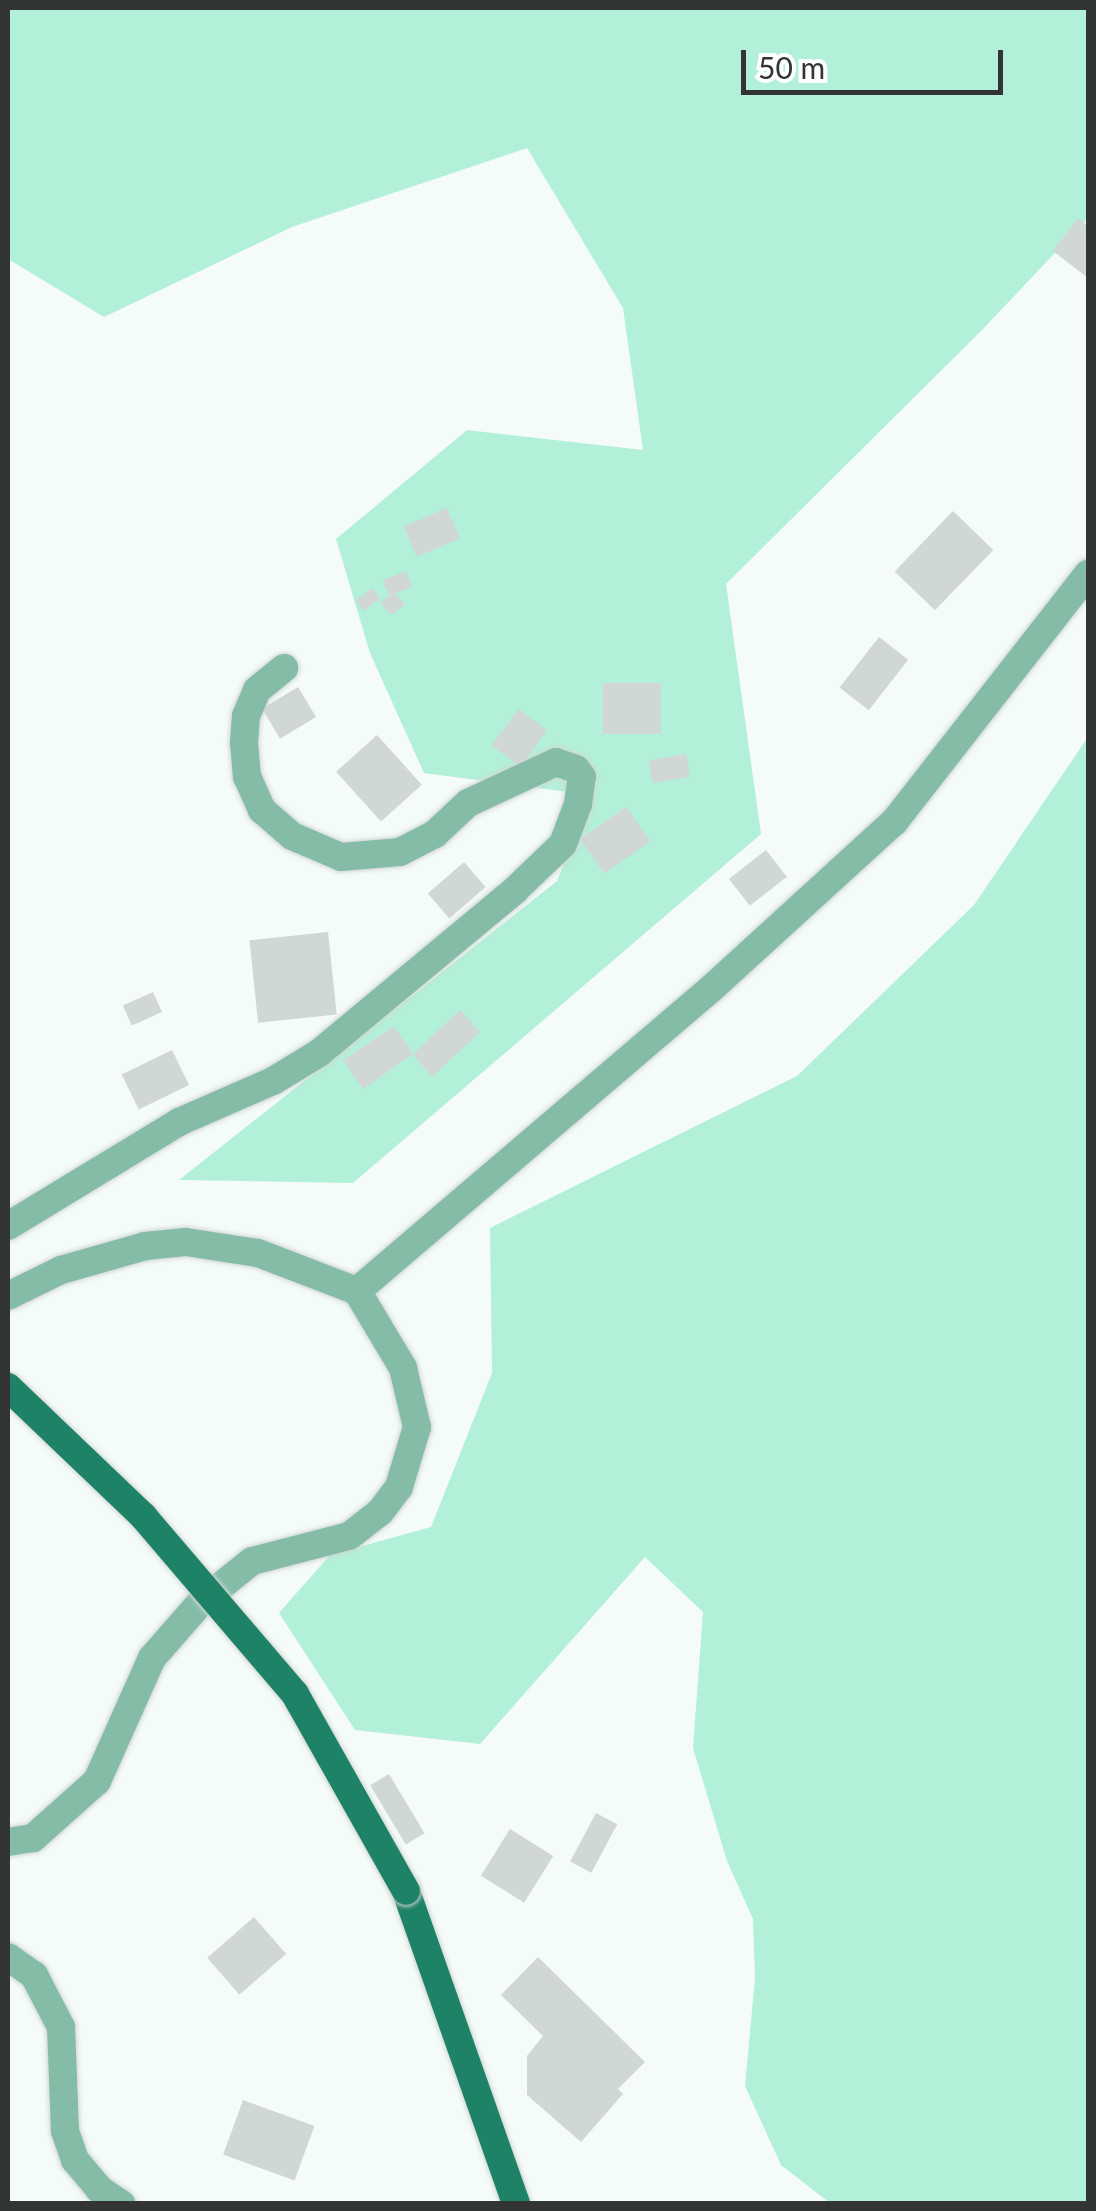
<!DOCTYPE html>
<html>
<head>
<meta charset="utf-8">
<style>
	body { margin:0 }
	#map { position:relative; width:1096px; height:2211px; overflow:hidden; background:#f4fbf8; font-family:Lato,sans-serif }
	div>[style] { position:absolute }
	.green>* { inset:0; background:#b3f0d9 }
	.building>* { inset:0; background:#d0d7d4; transform-origin:0 0 }
	.roads { filter:drop-shadow(0 0 2px #d1d7d5) drop-shadow(0 0 2px #d1d7d5) }
	.minor>* { height:28px; margin:-14px; padding:0 14px; transform-origin:14px; border-radius:14px; background:#84bca7 }
	.primary>* { height:28px; margin:-14px; padding:0 14px; transform-origin:14px; border-radius:14px; background:#1e8267 }
	.bridges { filter:drop-shadow(0 0 2px #d1d7d5) drop-shadow(0 0 2px #d1d7d5) }
	.primary-bridge>* { height:28px; margin:-14px; padding:0 14px; transform-origin:14px; border-radius:14px; background:#1e8267 }
	span { translate:-50% -50%; white-space:nowrap; text-align:center; line-height:1.15; -webkit-text-stroke:8px #fff; paint-order:stroke }
	.frame { position:absolute; inset:0; border:10px solid #323534; pointer-events:none }
	.scale { position:absolute; left:741px; top:50px; width:262px; height:45px; box-sizing:border-box; border:5px solid #323534; border-top:0; padding-left:12px; font-size:30px; line-height:35px; white-space:nowrap; color:#323534; -webkit-text-stroke:8px #fff; paint-order:stroke }
</style>
</head>
<body>
<div id="map">
	<div class="green">
		<div style="clip-path:polygon(8px 8px,1088px 8px,1088px 218px,982px 330px,726px 584px,761px 834px,353px 1183px,179px 1180px,557px 881px,591px 795px,424px 773px,370px 653px,336px 539px,467px 430px,643px 450px,623px 308px,527px 148px,292px 227px,104px 317px,8px 259px)"></div>
		<div style="clip-path:polygon(1088px 737px,1088px 2203px,830px 2203px,781px 2165px,745px 2086px,755px 1978px,753px 1919px,727px 1861px,693px 1748px,703px 1612px,645px 1557px,480px 1744px,355px 1730px,279px 1613px,330px 1555px,431px 1527px,492px 1373px,490px 1228px,797px 1076px,974px 905px)"></div>
	</div>
	<div class="building">
		<div style="clip-path:polygon(1078px 218px,1088px 226px,1088px 278px,1053px 251px)"></div>
		<div style="left:447px;top:508px;width:33px;height:47px;rotate:67deg"></div>
		<div style="left:953px;top:511px;width:56px;height:84px;rotate:44deg"></div>
		<div style="left:406px;top:571px;width:17px;height:25px;rotate:69deg"></div>
		<div style="left:372px;top:588px;width:13px;height:21px;rotate:51deg"></div>
		<div style="clip-path:polygon(395px 593px,405px 605px,391px 615px,380px 602px)"></div>
		<div style="left:879px;top:637px;width:37px;height:64px;rotate:38deg"></div>
		<div style="left:603px;top:683px;width:58px;height:51px"></div>
		<div style="left:298px;top:687px;width:35px;height:42px;rotate:59deg"></div>
		<div style="left:518px;top:709px;width:36px;height:45px;rotate:36deg"></div>
		<div style="left:377px;top:735px;width:67px;height:55px;rotate:48deg"></div>
		<div style="left:686px;top:754px;width:23px;height:38px;rotate:80deg"></div>
		<div style="left:626px;top:807px;width:42px;height:56px;rotate:55deg"></div>
		<div style="left:766px;top:850px;width:34px;height:47px;rotate:52deg"></div>
		<div style="left:464px;top:862px;width:33px;height:48px;rotate:49deg"></div>
		<div style="left:328px;top:932px;width:83px;height:79px;rotate:84deg"></div>
		<div style="left:153px;top:992px;width:22px;height:33px;rotate:66deg"></div>
		<div style="clip-path:polygon(460px 1010px,480px 1032px,432px 1077px,413px 1054px,363px 1089px,343px 1060px,394px 1026px,413px 1054px)"></div>
		<div style="left:172px;top:1050px;width:39px;height:56px;rotate:64deg"></div>
		<div style="left:389px;top:1774px;width:69px;height:22px;rotate:59deg"></div>
		<div style="left:596px;top:1813px;width:24px;height:55px;rotate:28deg"></div>
		<div style="left:510px;top:1829px;width:51px;height:55px;rotate:32deg"></div>
		<div style="left:254px;top:1917px;width:49px;height:62px;rotate:49deg"></div>
		<div style="clip-path:polygon(538px 1957px,645px 2062px,618px 2089px,623px 2094px,581px 2142px,527px 2095px,527px 2056px,543px 2036px,501px 1995px)"></div>
		<div style="left:243px;top:2100px;width:76px;height:58px;rotate:20deg"></div>
	</div>
	<div class="roads">
		<div class="minor">
			<div style="left:8px;top:1226px;width:200px;rotate:-31.3deg"></div>
			<div style="left:179px;top:1122px;width:103px;rotate:-23.6deg"></div>
			<div style="left:273px;top:1081px;width:54px;rotate:-31.3deg"></div>
			<div style="left:319px;top:1053px;width:255px;rotate:-39.7deg"></div>
			<div style="left:515px;top:890px;width:66px;rotate:-43.8deg"></div>
			<div style="left:563px;top:844px;width:43px;rotate:-69.4deg"></div>
			<div style="left:578px;top:804px;width:27px;rotate:-82deg"></div>
			<div style="left:582px;top:777px;width:10px;rotate:-127deg"></div>
			<div style="left:576px;top:769px;width:21px;rotate:-161deg"></div>
			<div style="left:556px;top:762px;width:97px;rotate:155deg"></div>
			<div style="left:468px;top:803px;width:45px;rotate:136.8deg"></div>
			<div style="left:435px;top:834px;width:39px;rotate:153deg"></div>
			<div style="left:400px;top:852px;width:59px;rotate:175.2deg"></div>
			<div style="left:341px;top:857px;width:53px;rotate:-156.8deg"></div>
			<div style="left:292px;top:836px;width:40px;rotate:-139deg"></div>
			<div style="left:262px;top:810px;width:36px;rotate:-114deg"></div>
			<div style="left:247px;top:777px;width:34px;rotate:-95deg"></div>
			<div style="left:244px;top:743px;width:27px;rotate:-86deg"></div>
			<div style="left:246px;top:716px;width:28px;rotate:-67deg"></div>
			<div style="left:257px;top:690px;width:35px;rotate:-39deg"></div>
			<div style="left:357px;top:1291px;width:468px;rotate:-40.5deg"></div>
			<div style="left:713px;top:987px;width:245px;rotate:-42.4deg"></div>
			<div style="left:894px;top:822px;width:315px;rotate:-52deg"></div>
			<div style="left:8px;top:1296px;width:59px;rotate:-26.1deg"></div>
			<div style="left:61px;top:1270px;width:87px;rotate:-15.9deg"></div>
			<div style="left:145px;top:1246px;width:41px;rotate:-5.6deg"></div>
			<div style="left:186px;top:1242px;width:73px;rotate:8.7deg"></div>
			<div style="left:258px;top:1253px;width:106px;rotate:21deg"></div>
			<div style="left:357px;top:1291px;width:90px;rotate:59.1deg"></div>
			<div style="left:403px;top:1368px;width:61px;rotate:76.7deg"></div>
			<div style="left:417px;top:1427px;width:63px;rotate:106.7deg"></div>
			<div style="left:399px;top:1487px;width:31px;rotate:127deg"></div>
			<div style="left:380px;top:1512px;width:39px;rotate:142deg"></div>
			<div style="left:349px;top:1536px;width:100px;rotate:165.5deg"></div>
			<div style="left:252px;top:1561px;width:65px;rotate:141.2deg"></div>
			<div style="left:201px;top:1602px;width:74px;rotate:131.2deg"></div>
			<div style="left:152px;top:1658px;width:135px;rotate:114.1deg"></div>
			<div style="left:97px;top:1781px;width:86px;rotate:138.3deg"></div>
			<div style="left:33px;top:1838px;width:25px;rotate:171deg"></div>
			<div style="left:8px;top:1957px;width:32px;rotate:35deg"></div>
			<div style="left:34px;top:1975px;width:59px;rotate:62.6deg"></div>
			<div style="left:61px;top:2027px;width:104px;rotate:87.8deg"></div>
			<div style="left:65px;top:2131px;width:31px;rotate:71deg"></div>
			<div style="left:75px;top:2160px;width:38px;rotate:50deg"></div>
			<div style="left:99px;top:2189px;width:27px;rotate:34deg"></div>
		</div>
		<div class="primary">
			<div style="left:406px;top:1891px;width:332px;rotate:70.6deg"></div>
		</div>
	</div>
	<div class="bridges">
		<div class="primary-bridge">
			<div style="left:8px;top:1387px;width:187px;rotate:43.7deg"></div>
			<div style="left:143px;top:1516px;width:234px;rotate:49.5deg"></div>
			<div style="left:295px;top:1694px;width:226px;rotate:60.6deg"></div>
		</div>
	</div>
	<div class="frame"></div>
	<div class="scale">50 m</div>
</div>
</body>
</html>
